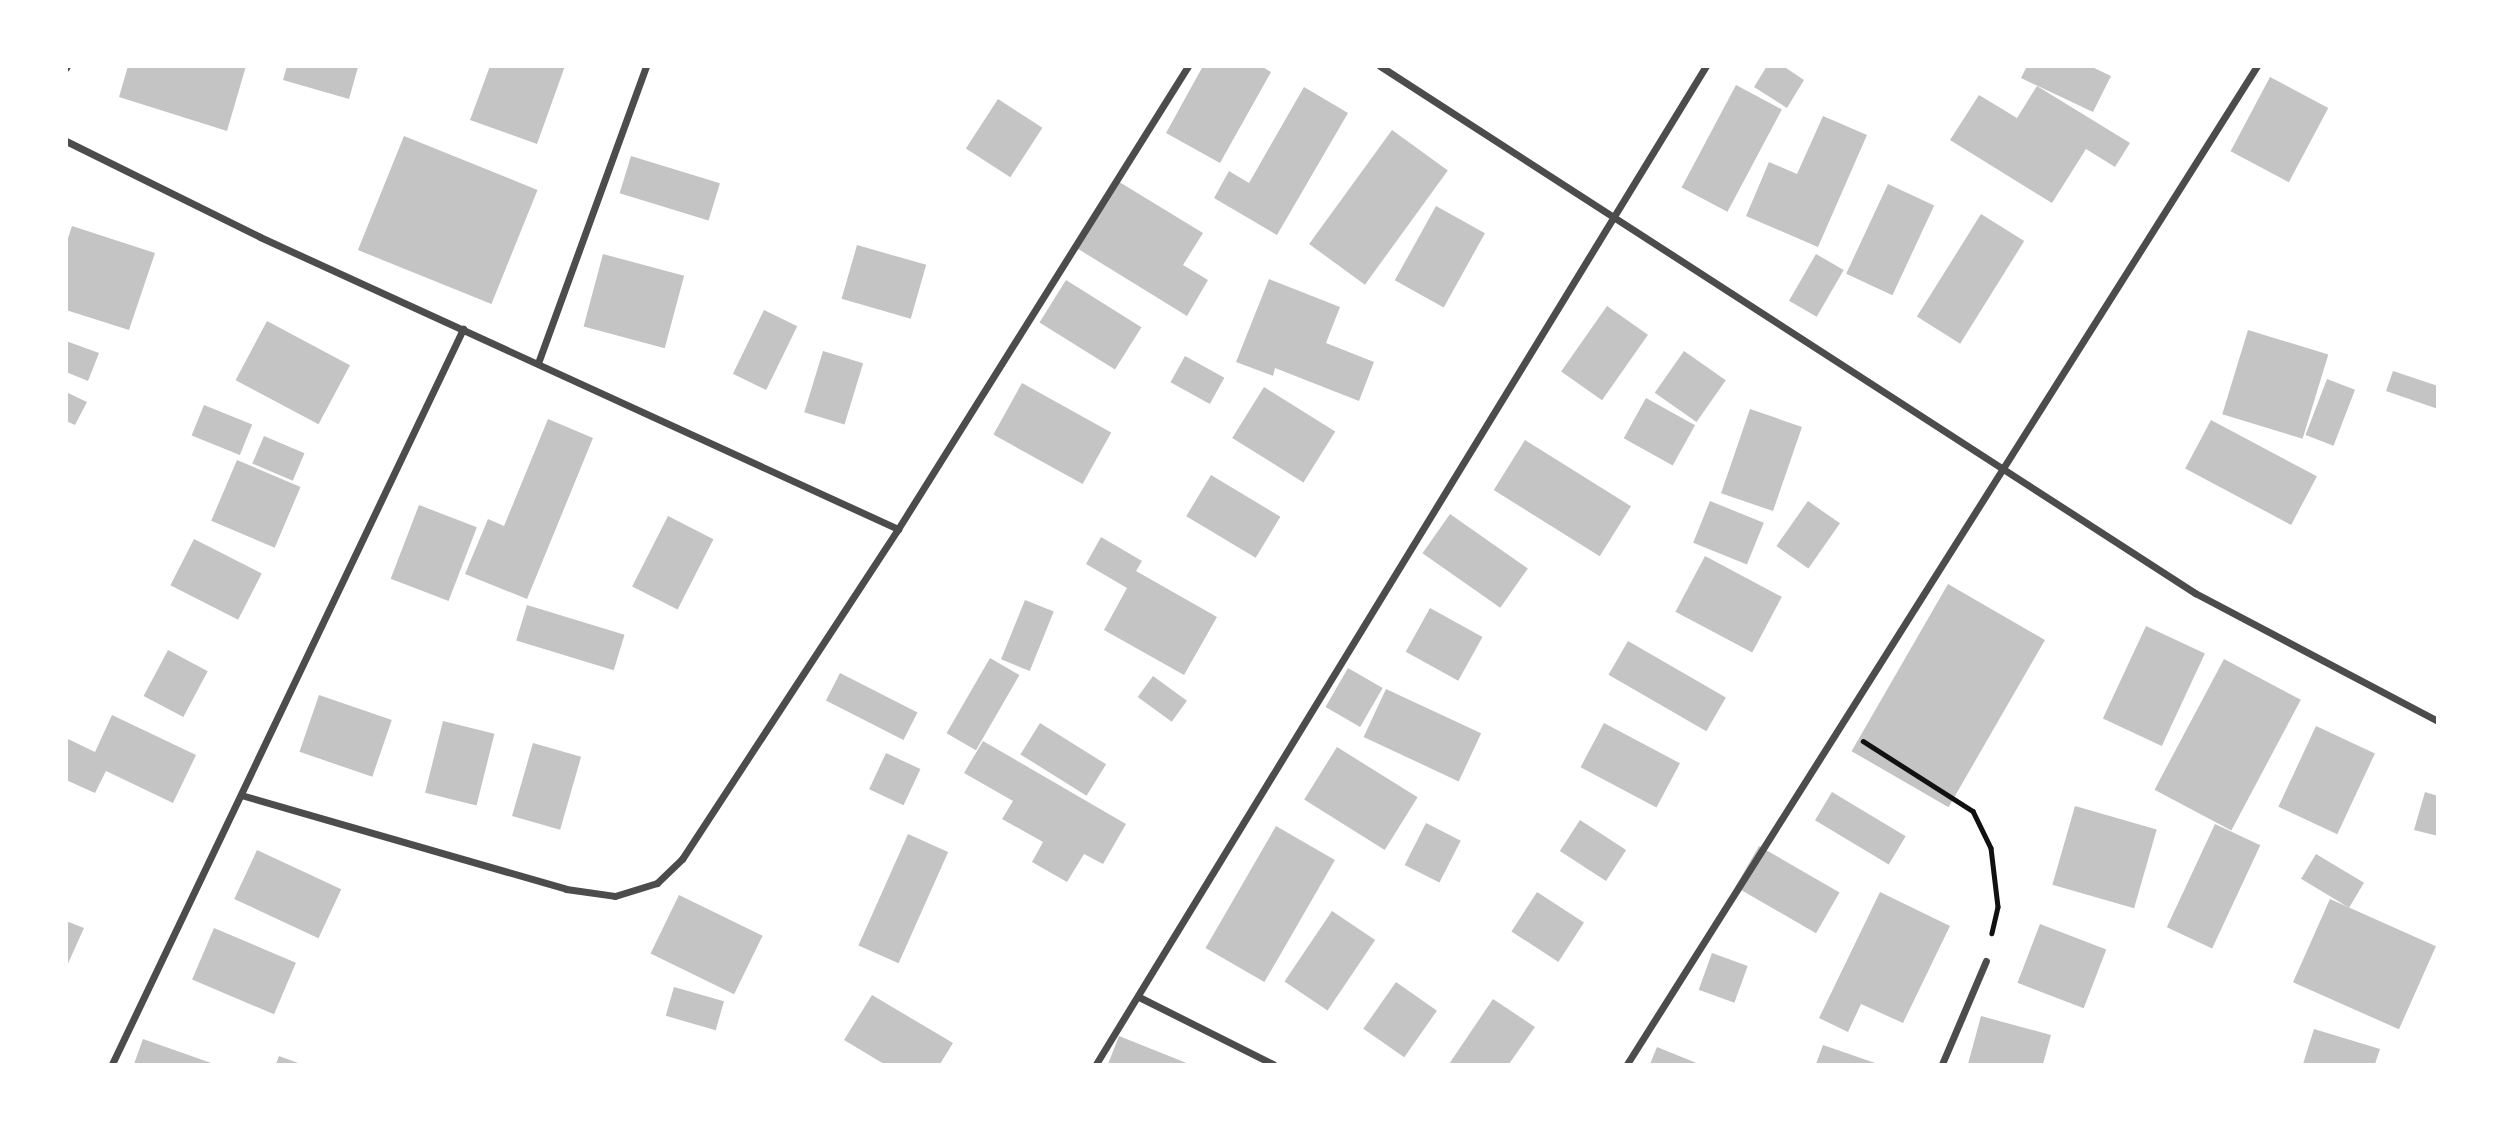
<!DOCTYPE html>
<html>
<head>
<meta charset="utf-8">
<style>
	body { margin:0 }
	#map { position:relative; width:2504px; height:1131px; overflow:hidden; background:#fff; font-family:"PT Sans",sans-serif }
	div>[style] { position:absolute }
	.building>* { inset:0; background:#c4c4c4; transform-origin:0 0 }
	.path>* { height:4.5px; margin:-2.25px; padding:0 2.25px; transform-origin:2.25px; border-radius:2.25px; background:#111 }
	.minor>* { height:7px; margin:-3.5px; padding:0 3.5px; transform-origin:3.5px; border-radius:3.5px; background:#4c4c4c }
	span { translate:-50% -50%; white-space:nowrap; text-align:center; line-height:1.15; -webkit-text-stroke:7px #fff; paint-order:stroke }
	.frame { position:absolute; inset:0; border:68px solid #fff; pointer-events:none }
</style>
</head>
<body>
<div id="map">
	<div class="building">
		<div style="clip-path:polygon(128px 66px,246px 66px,227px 131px,119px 97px)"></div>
		<div style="clip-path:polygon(287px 66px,354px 66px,358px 67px,349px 99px,283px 80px)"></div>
		<div style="clip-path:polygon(490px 66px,565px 66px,537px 144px,470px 120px)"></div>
		<div style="clip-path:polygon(1203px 66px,1261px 66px,1271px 72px,1220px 163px,1166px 133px)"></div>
		<div style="clip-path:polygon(1767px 66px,1783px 66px,1804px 80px,1787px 108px,1754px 87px)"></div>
		<div style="clip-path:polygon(2027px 66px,2090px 66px,2111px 76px,2093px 112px,2021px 78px)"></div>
		<div style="left:2270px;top:77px;width:66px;height:84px;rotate:28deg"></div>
		<div style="left:1736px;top:85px;width:52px;height:116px;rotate:28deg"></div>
		<div style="clip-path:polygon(2037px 86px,2130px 143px,2115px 167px,2086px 149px,2052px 203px,1950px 140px,1979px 95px,2017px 118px)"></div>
		<div style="clip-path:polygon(1304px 87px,1348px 113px,1277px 235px,1214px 198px,1229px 171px,1249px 183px)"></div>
		<div style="left:998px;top:99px;width:53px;height:59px;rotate:33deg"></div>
		<div style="clip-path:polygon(1823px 116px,1867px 135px,1818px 247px,1746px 216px,1769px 162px,1797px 174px)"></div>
		<div style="left:1392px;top:130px;width:69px;height:141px;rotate:36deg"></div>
		<div style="left:404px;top:136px;width:144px;height:123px;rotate:22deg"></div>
		<div style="left:631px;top:156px;width:93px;height:39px;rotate:17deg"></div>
		<div style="clip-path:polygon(1116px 180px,1203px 233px,1183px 265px,1208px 280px,1187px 316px,1075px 247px)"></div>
		<div style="left:1888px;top:184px;width:51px;height:99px;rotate:25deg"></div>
		<div style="left:1436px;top:206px;width:56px;height:85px;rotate:29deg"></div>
		<div style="left:1981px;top:214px;width:51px;height:121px;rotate:32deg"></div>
		<div style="clip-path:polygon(72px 226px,155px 253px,129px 330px,66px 310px,66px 244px)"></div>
		<div style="left:857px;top:245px;width:72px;height:56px;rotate:16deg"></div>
		<div style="left:603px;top:254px;width:84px;height:75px;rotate:15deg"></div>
		<div style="left:1816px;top:254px;width:32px;height:54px;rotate:30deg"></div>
		<div style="clip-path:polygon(1269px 279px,1340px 307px,1326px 343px,1374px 362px,1359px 401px,1275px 368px,1273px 376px,1236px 362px)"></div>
		<div style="left:1066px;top:280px;width:89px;height:50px;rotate:32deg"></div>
		<div style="left:1607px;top:306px;width:50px;height:80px;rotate:35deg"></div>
		<div style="left:764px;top:310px;width:37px;height:71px;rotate:26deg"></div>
		<div style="left:267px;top:321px;width:94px;height:67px;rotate:28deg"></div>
		<div style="left:2248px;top:330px;width:84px;height:88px;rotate:17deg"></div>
		<div style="clip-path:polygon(66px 341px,99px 353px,88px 381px,66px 372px)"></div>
		<div style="left:823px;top:351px;width:42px;height:64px;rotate:17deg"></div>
		<div style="left:1684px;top:351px;width:51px;height:51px;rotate:35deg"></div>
		<div style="left:1185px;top:356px;width:45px;height:30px;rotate:29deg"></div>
		<div style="clip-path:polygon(2393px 371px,2438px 386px,2438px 409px,2386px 391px)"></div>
		<div style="left:2327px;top:379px;width:30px;height:60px;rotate:21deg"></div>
		<div style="left:1022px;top:383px;width:102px;height:59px;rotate:29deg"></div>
		<div style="left:1264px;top:387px;width:84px;height:60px;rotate:32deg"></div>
		<div style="clip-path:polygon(66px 392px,87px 402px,75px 425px,66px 421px)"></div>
		<div style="left:1646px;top:398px;width:56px;height:46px;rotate:29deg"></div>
		<div style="left:204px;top:405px;width:52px;height:33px;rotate:22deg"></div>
		<div style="left:1750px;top:409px;width:55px;height:89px;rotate:19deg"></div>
		<div style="clip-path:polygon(548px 419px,593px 438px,527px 599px,465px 574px,488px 519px,504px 526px)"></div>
		<div style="left:2211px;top:420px;width:120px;height:55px;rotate:28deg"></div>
		<div style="left:264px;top:436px;width:44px;height:30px;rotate:23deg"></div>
		<div style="left:1525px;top:440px;width:125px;height:59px;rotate:32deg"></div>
		<div style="left:237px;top:460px;width:69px;height:66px;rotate:23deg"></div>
		<div style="left:1211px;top:475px;width:81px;height:48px;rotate:31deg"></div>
		<div style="left:1710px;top:501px;width:58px;height:45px;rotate:22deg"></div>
		<div style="left:1808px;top:501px;width:39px;height:55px;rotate:35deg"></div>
		<div style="left:419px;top:505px;width:62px;height:79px;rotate:21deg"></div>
		<div style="left:1450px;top:514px;width:95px;height:48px;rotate:35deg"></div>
		<div style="left:668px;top:516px;width:51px;height:79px;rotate:27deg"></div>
		<div style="clip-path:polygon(1101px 537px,1142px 561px,1136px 571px,1217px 617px,1184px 675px,1104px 630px,1127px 588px,1086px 564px)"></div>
		<div style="left:194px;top:539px;width:76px;height:52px;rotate:27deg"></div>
		<div style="left:1705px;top:556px;width:87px;height:63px;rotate:28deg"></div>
		<div style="left:1948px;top:584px;width:112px;height:193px;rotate:30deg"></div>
		<div style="left:1025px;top:600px;width:31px;height:64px;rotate:22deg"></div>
		<div style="left:527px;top:605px;width:102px;height:37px;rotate:17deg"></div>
		<div style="left:1430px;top:608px;width:60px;height:50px;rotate:29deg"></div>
		<div style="left:2146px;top:626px;width:65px;height:102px;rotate:25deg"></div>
		<div style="left:1628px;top:641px;width:113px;height:39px;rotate:30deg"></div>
		<div style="left:168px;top:650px;width:45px;height:52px;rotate:28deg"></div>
		<div style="left:990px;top:658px;width:34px;height:87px;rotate:30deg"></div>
		<div style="left:2224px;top:659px;width:87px;height:148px;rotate:28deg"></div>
		<div style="left:1348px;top:668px;width:40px;height:45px;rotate:30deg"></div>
		<div style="left:840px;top:673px;width:87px;height:31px;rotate:27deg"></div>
		<div style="left:1153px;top:676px;width:42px;height:26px;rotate:36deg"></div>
		<div style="left:1386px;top:689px;width:105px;height:53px;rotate:25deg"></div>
		<div style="left:319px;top:695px;width:77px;height:60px;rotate:19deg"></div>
		<div style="clip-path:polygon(112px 715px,196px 755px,173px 803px,106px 771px,95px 793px,66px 780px,68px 739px,95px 752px)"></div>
		<div style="left:443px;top:721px;width:53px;height:74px;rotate:14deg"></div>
		<div style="left:1040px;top:723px;width:78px;height:37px;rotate:32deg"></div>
		<div style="left:1604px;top:723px;width:86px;height:50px;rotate:28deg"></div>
		<div style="left:2316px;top:726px;width:65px;height:89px;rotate:25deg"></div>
		<div style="clip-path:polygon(983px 741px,1126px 824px,1103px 864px,1084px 854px,1067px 882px,1032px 862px,1043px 842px,1002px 819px,1013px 801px,964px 773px)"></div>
		<div style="left:533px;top:743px;width:50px;height:76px;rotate:16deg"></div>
		<div style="left:1337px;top:747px;width:95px;height:62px;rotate:32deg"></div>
		<div style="left:886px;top:753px;width:38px;height:40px;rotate:25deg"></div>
		<div style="left:1832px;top:792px;width:86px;height:33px;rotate:31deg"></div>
		<div style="clip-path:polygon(2425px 792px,2438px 796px,2438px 836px,2414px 830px)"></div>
		<div style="left:2075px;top:806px;width:85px;height:82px;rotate:16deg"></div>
		<div style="left:1580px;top:820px;width:55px;height:37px;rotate:33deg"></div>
		<div style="left:1426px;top:823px;width:39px;height:47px;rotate:27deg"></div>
		<div style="left:2215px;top:824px;width:50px;height:114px;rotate:25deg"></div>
		<div style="left:1276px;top:826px;width:68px;height:141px;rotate:30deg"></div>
		<div style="left:908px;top:834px;width:44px;height:122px;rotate:24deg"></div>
		<div style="left:1759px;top:846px;width:93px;height:47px;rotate:30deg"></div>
		<div style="left:257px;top:850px;width:93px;height:54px;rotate:25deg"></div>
		<div style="left:2316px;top:854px;width:56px;height:29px;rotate:31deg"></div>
		<div style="left:1537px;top:892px;width:56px;height:47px;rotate:33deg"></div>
		<div style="clip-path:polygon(1880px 892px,1950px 926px,1903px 1023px,1861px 1004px,1848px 1032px,1819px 1018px)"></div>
		<div style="left:679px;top:895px;width:93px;height:65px;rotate:26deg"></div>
		<div style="left:2330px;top:899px;width:116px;height:91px;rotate:24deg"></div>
		<div style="left:1332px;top:911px;width:52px;height:85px;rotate:34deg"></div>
		<div style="clip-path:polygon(66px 921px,84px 928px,66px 968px)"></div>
		<div style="left:2040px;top:924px;width:71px;height:63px;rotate:21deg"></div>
		<div style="left:214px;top:928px;width:89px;height:56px;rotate:23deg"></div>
		<div style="left:1712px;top:953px;width:38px;height:39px;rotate:20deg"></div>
		<div style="left:1396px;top:982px;width:50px;height:57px;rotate:35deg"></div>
		<div style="left:674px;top:987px;width:52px;height:30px;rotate:16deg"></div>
		<div style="clip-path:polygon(872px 995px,953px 1043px,940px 1064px,884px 1064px,844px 1040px)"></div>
		<div style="clip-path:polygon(1493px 999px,1535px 1027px,1509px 1064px,1449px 1064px)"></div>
		<div style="clip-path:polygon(1981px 1016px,2051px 1035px,2043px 1064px,1968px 1064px)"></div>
		<div style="clip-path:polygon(2314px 1029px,2380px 1049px,2375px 1064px,2303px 1064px)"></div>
		<div style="clip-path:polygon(1119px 1036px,1189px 1064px,1108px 1064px)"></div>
		<div style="clip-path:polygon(143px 1039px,214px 1064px,134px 1064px)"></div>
		<div style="clip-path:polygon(1823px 1045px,1878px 1064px,1816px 1064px)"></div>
		<div style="clip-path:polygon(1657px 1047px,1699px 1064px,1650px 1064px)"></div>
		<div style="clip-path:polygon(279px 1056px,301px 1064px,276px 1064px)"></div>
	</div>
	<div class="path">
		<div style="left:1863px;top:741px;width:130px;rotate:32.5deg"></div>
		<div style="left:1973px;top:811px;width:41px;rotate:64.1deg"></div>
		<div style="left:1991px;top:848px;width:59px;rotate:83.2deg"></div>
		<div style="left:1998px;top:907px;width:27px;rotate:103deg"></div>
	</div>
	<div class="minor">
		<div style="left:1380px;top:66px;width:971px;rotate:32.89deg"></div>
		<div style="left:2195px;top:593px;width:275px;rotate:27.8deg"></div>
		<div style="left:66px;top:68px;width:2px;rotate:-63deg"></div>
		<div style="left:66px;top:141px;width:216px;rotate:26.3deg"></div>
		<div style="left:260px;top:237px;width:702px;rotate:24.59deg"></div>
		<div style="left:538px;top:363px;width:316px;rotate:-70deg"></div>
		<div style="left:241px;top:795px;width:338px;rotate:16.1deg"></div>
		<div style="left:566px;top:889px;width:49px;rotate:8.1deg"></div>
		<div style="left:615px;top:896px;width:44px;rotate:-17.2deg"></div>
		<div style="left:657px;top:883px;width:35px;rotate:-44deg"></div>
		<div style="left:682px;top:859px;width:394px;rotate:-56.8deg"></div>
		<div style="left:898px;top:529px;width:546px;rotate:-57.94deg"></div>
		<div style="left:1139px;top:997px;width:150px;rotate:26.6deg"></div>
		<div style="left:112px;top:1064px;width:815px;rotate:-64.47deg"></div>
		<div style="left:1096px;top:1064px;width:1170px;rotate:-58.57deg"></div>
		<div style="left:1627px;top:1064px;width:1180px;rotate:-57.74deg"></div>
		<div style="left:1942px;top:1064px;width:112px;rotate:-66.9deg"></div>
	</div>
	<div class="frame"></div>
</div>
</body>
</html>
